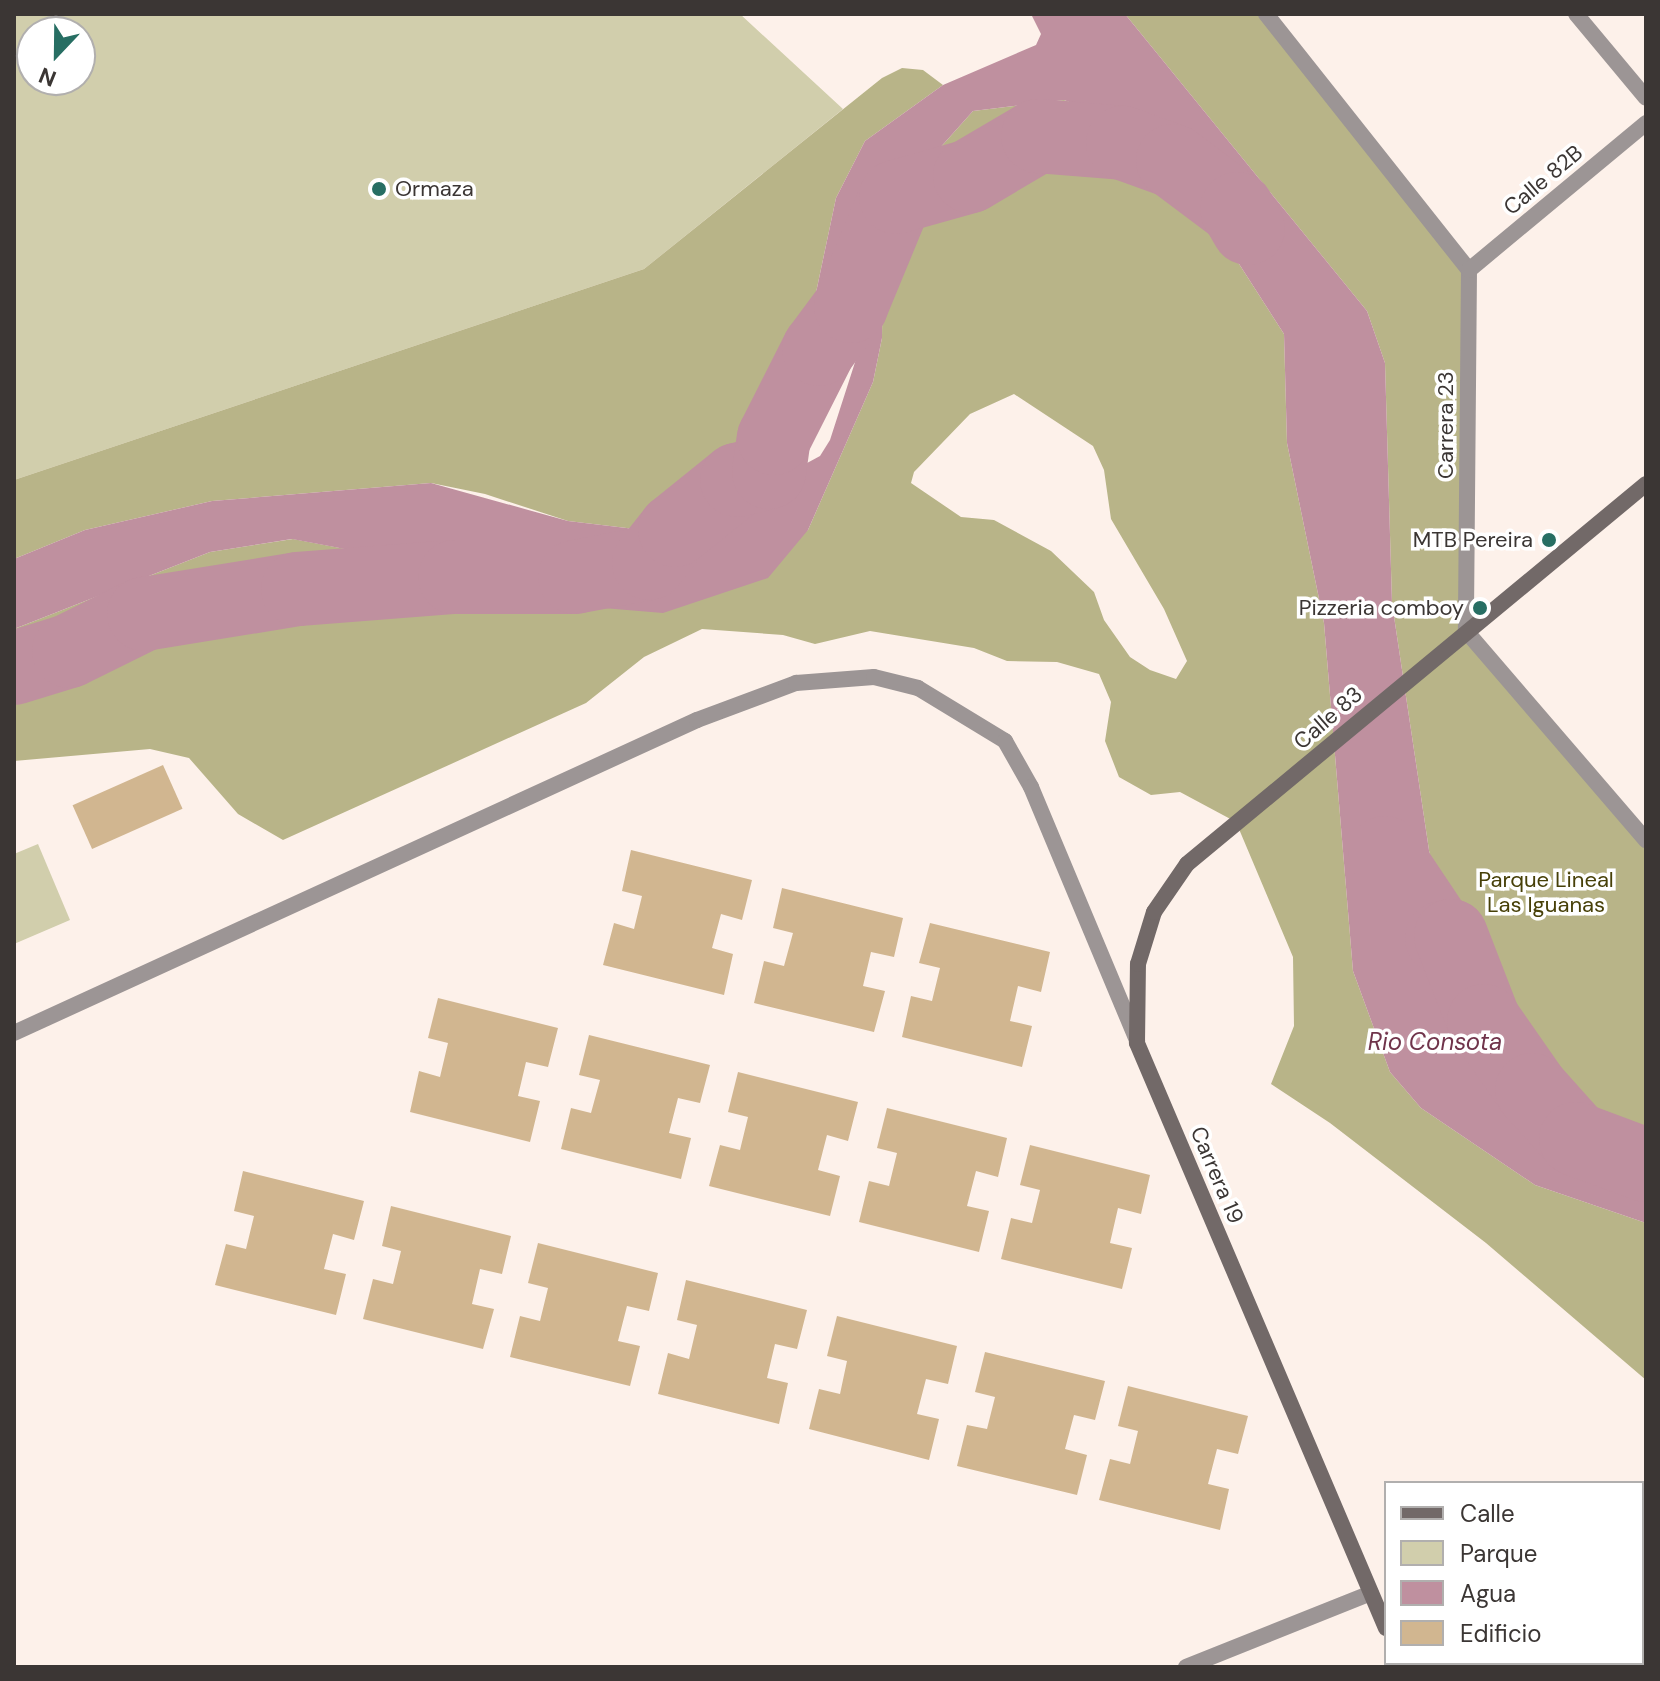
<!DOCTYPE html>
<html>
<head>
<meta charset="utf-8">
<style>
	body { margin:0 }
	#map { position:relative; width:1660px; height:1681px; overflow:hidden; background:#fdf1ea; font-family:"DM Sans",sans-serif }
	div>[style] { position:absolute }
	.green>* { inset:0; background:#d1ceac }
	.forest>* { inset:0; background:#b8b488 }
	.water>* { inset:0; background:#bf909f }
	.river>* { height:74px; margin:-37px; padding:0 37px; transform-origin:37px; border-radius:37px; background:#bf909f }
	.building>* { inset:0; background:#d1b690; transform-origin:0 0 }
	.lane>* { height:16px; margin:-8px; padding:0 8px; transform-origin:8px; border-radius:8px; background:#9c9595 }
	.street>* { height:16px; margin:-8px; padding:0 8px; transform-origin:8px; border-radius:8px; background:#9c9595 }
	.secondary>* { height:16px; margin:-8px; padding:0 8px; transform-origin:8px; border-radius:8px; background:#726968 }
	.dots>* { width:22px; height:22px; translate:-50% -50%; box-sizing:border-box; border:4px solid #fff; border-radius:50% }
	span { translate:-50% -50%; white-space:nowrap; text-align:center; line-height:1.15; -webkit-text-stroke:7px #fff; paint-order:stroke }
	.street-label { font-size:22px; color:#3b3634 }
	.poi-label { font-size:22px; color:#3b3634 }
	.left { translate:0 -50%; text-align:left }
	.right { translate:-100% -50%; text-align:right }
	.park-label { font-size:22px; color:#474008 }
	.water-label { font-size:24px; color:#70344b; font-style:italic }
	.frame { position:absolute; inset:0; border:16px solid #3b3634; pointer-events:none }
	.legend { position:absolute; left:1384px; top:1481px; width:260px; height:184px; box-sizing:border-box; background:#fff; border:2px solid #b1afae; margin:0; padding:10px 14px; list-style:none; font-size:24px; color:#3b3634 }
	.legend li { display:flex; align-items:center; gap:16px; height:40px }
	.legend b { width:40px; border:2px solid #b1afae }
	.north { position:absolute; left:16px; top:16px; width:80px; height:80px; box-sizing:border-box; background:#fff; border:2px solid #b1afae; border-radius:50%; rotate:202deg; font-size:22px; font-weight:700; line-height:32px; text-align:center; color:#3b3634 }
	.north::after { content:''; display:block; margin:auto; width:28px; height:36px; background:#276e63; clip-path:polygon(50% 0,100% 100%,50% 72%,0 100%) }
</style>
</head>
<body>
<div id="map">
	<div class="green">
		<div style="clip-path:polygon(evenodd,14px 14px,740px 14px,843px 109px,644px 269px,14px 480px,14px 14px,32px 32px,80px 32px,80px 80px,32px 80px,32px 32px)"></div>
		<div style="clip-path:polygon(38px 844px,70px 920px,14px 944px,14px 854px)"></div>
	</div>
	<div class="forest">
		<div style="clip-path:polygon(1125px 14px,1266px 14px,1469px 270px,1466px 631px,1646px 840px,1646px 1171px,1576px 1139px,1526px 1097px,1442px 937px,1392px 603px,1385px 363px,1367px 311px)"></div>
		<div style="clip-path:polygon(902px 68px,923px 70px,943px 85px,865px 141px,836px 198px,814px 302px,766px 429px,737px 480px,705px 517px,660px 532px,568px 521px,485px 494px,431px 483px,212px 501px,85px 530px,14px 559px,14px 480px,644px 269px,882px 78px)"></div>
		<div style="clip-path:polygon(evenodd,1064px 100px,1135px 127px,1173px 161px,1284px 334px,1287px 443px,1324px 623px,1353px 971px,1390px 1072px,1421px 1108px,1535px 1185px,1646px 1223px,1646px 1380px,1486px 1243px,1330px 1123px,1271px 1084px,1294px 1026px,1293px 957px,1236px 822px,1180px 792px,1151px 795px,1119px 777px,1105px 741px,1111px 702px,1099px 674px,1057px 662px,1007px 661px,974px 648px,870px 631px,815px 644px,783px 635px,702px 629px,644px 657px,586px 703px,283px 840px,238px 814px,189px 758px,150px 749px,14px 761px,14px 629px,210px 552px,293px 539px,498px 578px,591px 607px,808px 530px,873px 382px,882px 338px,883px 234px,896px 197px,973px 111px,1064px 100px,1014px 394px,1093px 446px,1104px 470px,1111px 519px,1164px 609px,1187px 661px,1176px 679px,1150px 670px,1130px 657px,1104px 620px,1094px 592px,1051px 551px,994px 520px,961px 517px,911px 483px,914px 472px,970px 414px,1014px 394px)"></div>
	</div>
	<div class="water">
		<div style="clip-path:polygon(evenodd,1031px 14px,1125px 14px,1367px 311px,1385px 363px,1392px 603px,1442px 937px,1526px 1097px,1576px 1139px,1646px 1171px,1646px 1223px,1535px 1185px,1421px 1108px,1390px 1072px,1353px 971px,1324px 623px,1287px 443px,1284px 334px,1173px 161px,1135px 127px,1064px 100px,973px 111px,896px 197px,883px 234px,882px 338px,873px 382px,808px 530px,768px 578px,663px 613px,591px 607px,498px 578px,292px 539px,210px 552px,14px 629px,14px 559px,85px 530px,212px 501px,431px 483px,568px 521px,660px 532px,705px 517px,737px 480px,766px 429px,814px 302px,836px 198px,865px 141px,943px 85px,1036px 45px,1041px 34px,1031px 14px,851px 307px,858px 353px,830px 440px,820px 456px,796px 469px,769px 472px,766px 459px,790px 407px,819px 349px,851px 307px)"></div>
	</div>
	<div class="river">
		<div style="left:14px;top:668px;width:58px;rotate:-17.2deg"></div>
		<div style="left:69px;top:651px;width:84px;rotate:-26.3deg"></div>
		<div style="left:144px;top:614px;width:156px;rotate:-9.2deg"></div>
		<div style="left:298px;top:589px;width:157px;rotate:-4.4deg"></div>
		<div style="left:455px;top:577px;width:120px"></div>
		<div style="left:575px;top:577px;width:75px;rotate:-10.7deg"></div>
		<div style="left:649px;top:563px;width:42px;rotate:-51.8deg"></div>
		<div style="left:675px;top:530px;width:80px;rotate:-38.9deg"></div>
		<div style="left:737px;top:480px;width:33px;rotate:-14deg"></div>
		<div style="left:769px;top:472px;width:34px;rotate:-82deg"></div>
		<div style="left:774px;top:438px;width:100px;rotate:-63.2deg"></div>
		<div style="left:819px;top:349px;width:54px;rotate:-53.3deg"></div>
		<div style="left:851px;top:306px;width:118px;rotate:-67.6deg"></div>
		<div style="left:896px;top:197px;width:77px;rotate:-15.8deg"></div>
		<div style="left:970px;top:176px;width:79px;rotate:-30.5deg"></div>
		<div style="left:1038px;top:136px;width:85px;rotate:4.7deg"></div>
		<div style="left:1123px;top:143px;width:53px;rotate:19.8deg"></div>
		<div style="left:1173px;top:161px;width:80px;rotate:36.9deg"></div>
		<div style="left:1237px;top:209px;width:22px;rotate:60deg"></div>
		<div style="left:1385px;top:853px;width:102px;rotate:56.2deg"></div>
		<div style="left:1442px;top:938px;width:9px;rotate:-13deg"></div>
		<div style="left:1451px;top:936px;width:91px;rotate:68.8deg"></div>
		<div style="left:1484px;top:1021px;width:84px;rotate:55.2deg"></div>
		<div style="left:1532px;top:1090px;width:66px;rotate:48.1deg"></div>
		<div style="left:1576px;top:1139px;width:75px;rotate:20.4deg"></div>
	</div>
	<div class="building">
		<div style="left:163px;top:765px;width:48px;height:99px;rotate:66deg"></div>
		<div style="clip-path:polygon(631px 850px,752px 880px,742px 920px,721px 914px,712px 948px,733px 954px,724px 995px,603px 965px,614px 923px,634px 929px,642px 896px,622px 891px)"></div>
		<div style="clip-path:polygon(782px 888px,903px 918px,894px 957px,871px 952px,863px 986px,885px 991px,874px 1032px,754px 1003px,764px 961px,784px 966px,793px 933px,773px 928px)"></div>
		<div style="clip-path:polygon(930px 923px,1050px 952px,1041px 992px,1018px 986px,1010px 1021px,1032px 1026px,1022px 1067px,902px 1037px,911px 996px,932px 1001px,940px 968px,919px 963px)"></div>
		<div style="clip-path:polygon(438px 998px,558px 1028px,548px 1067px,526px 1062px,518px 1096px,540px 1101px,530px 1142px,410px 1112px,419px 1071px,440px 1077px,448px 1043px,428px 1038px)"></div>
		<div style="clip-path:polygon(589px 1035px,710px 1065px,700px 1103px,678px 1098px,669px 1133px,691px 1138px,681px 1179px,561px 1149px,571px 1108px,591px 1113px,600px 1080px,579px 1075px)"></div>
		<div style="clip-path:polygon(738px 1072px,858px 1102px,848px 1141px,827px 1135px,818px 1170px,840px 1176px,830px 1216px,709px 1186px,720px 1145px,740px 1150px,748px 1117px,728px 1112px)"></div>
		<div style="clip-path:polygon(887px 1108px,1007px 1138px,998px 1177px,976px 1171px,967px 1206px,989px 1211px,979px 1252px,859px 1222px,869px 1181px,889px 1186px,897px 1153px,877px 1148px)"></div>
		<div style="clip-path:polygon(1030px 1145px,1150px 1175px,1141px 1214px,1118px 1208px,1110px 1243px,1132px 1248px,1122px 1289px,1001px 1259px,1011px 1218px,1032px 1223px,1040px 1190px,1020px 1185px)"></div>
		<div style="clip-path:polygon(243px 1171px,364px 1201px,354px 1240px,333px 1234px,324px 1269px,346px 1274px,336px 1315px,215px 1285px,226px 1244px,246px 1249px,254px 1216px,234px 1211px)"></div>
		<div style="clip-path:polygon(391px 1206px,511px 1236px,502px 1274px,480px 1269px,472px 1304px,494px 1309px,483px 1349px,363px 1319px,373px 1279px,393px 1284px,401px 1251px,382px 1246px)"></div>
		<div style="clip-path:polygon(538px 1243px,658px 1273px,649px 1311px,627px 1306px,618px 1341px,640px 1346px,630px 1386px,510px 1357px,520px 1316px,540px 1321px,548px 1288px,528px 1283px)"></div>
		<div style="clip-path:polygon(686px 1280px,807px 1310px,797px 1349px,775px 1344px,767px 1378px,788px 1383px,779px 1424px,658px 1394px,668px 1353px,689px 1359px,697px 1325px,677px 1320px)"></div>
		<div style="clip-path:polygon(837px 1316px,957px 1346px,948px 1384px,926px 1379px,917px 1414px,939px 1419px,929px 1460px,809px 1429px,819px 1389px,840px 1394px,847px 1361px,827px 1356px)"></div>
		<div style="clip-path:polygon(985px 1352px,1105px 1381px,1095px 1420px,1074px 1415px,1065px 1449px,1087px 1455px,1077px 1495px,957px 1466px,967px 1425px,987px 1429px,995px 1397px,975px 1392px)"></div>
		<div style="clip-path:polygon(1128px 1386px,1248px 1416px,1238px 1454px,1217px 1449px,1208px 1484px,1229px 1489px,1220px 1530px,1099px 1500px,1110px 1459px,1130px 1464px,1138px 1431px,1118px 1426px)"></div>
	</div>
	<div class="lane">
		<div style="left:14px;top:1033px;width:751px;rotate:-24.62deg"></div>
		<div style="left:697px;top:720px;width:106px;rotate:-20.5deg"></div>
		<div style="left:796px;top:683px;width:78px;rotate:-4.4deg"></div>
		<div style="left:874px;top:677px;width:45px;rotate:14deg"></div>
		<div style="left:918px;top:688px;width:102px;rotate:31.3deg"></div>
		<div style="left:1005px;top:741px;width:53px;rotate:60.5deg"></div>
		<div style="left:1031px;top:787px;width:275px;rotate:67.3deg"></div>
		<div style="left:1186px;top:1667px;width:199px;rotate:-21.8deg"></div>
		<div style="left:1469px;top:1667px;width:10px;rotate:-24deg"></div>
	</div>
	<div class="street">
		<div style="left:1266px;top:14px;width:327px;rotate:51.6deg"></div>
		<div style="left:1469px;top:270px;width:361px;rotate:90.5deg"></div>
		<div style="left:1466px;top:631px;width:276px;rotate:49.3deg"></div>
		<div style="left:1576px;top:14px;width:109px;rotate:50.2deg"></div>
		<div style="left:1469px;top:270px;width:230px;rotate:-39.7deg"></div>
	</div>
	<div class="secondary">
		<div style="left:1386px;top:1628px;width:636px;rotate:-113.06deg"></div>
		<div style="left:1137px;top:1043px;width:79px;rotate:-89.3deg"></div>
		<div style="left:1138px;top:964px;width:54px;rotate:-72.9deg"></div>
		<div style="left:1154px;top:912px;width:58px;rotate:-55.5deg"></div>
		<div style="left:1187px;top:864px;width:596px;rotate:-39.62deg"></div>
		<div style="left:1400px;top:1663px;width:4px;rotate:63deg"></div>
	</div>
	<div class="dots">
		<div style="left:379px;top:189px;background:#276e63"></div>
		<div style="left:1549px;top:540px;background:#276e63"></div>
		<div style="left:1480px;top:608px;background:#276e63"></div>
	</div>
	<div class="street-label">
		<span style="left:1543px;top:180px;rotate:-40deg">Calle 82B</span>
		<span style="left:1446px;top:425px;rotate:-90deg">Carrera 23</span>
		<span style="left:1328px;top:718px;rotate:-41deg">Calle 83</span>
		<span style="left:1217px;top:1175px;rotate:67deg">Carrera 19</span>
	</div>
	<div class="poi-label">
		<span class="left" style="left:395px;top:189px">Ormaza</span>
		<span class="right" style="left:1533px;top:540px">MTB Pereira</span>
		<span class="right" style="left:1464px;top:608px">Pizzeria comboy</span>
	</div>
	<div class="park-label">
		<span style="left:1546px;top:892px">Parque Lineal<br>Las Iguanas</span>
	</div>
	<div class="water-label">
		<span style="left:1435px;top:1042px">Rio Consota</span>
	</div>
	<div class="frame"></div>
	<ul class="legend">
	<li><b style="height:10px;background:#726968"></b>Calle</li>
	<li><b style="height:22px;background:#d1ceac"></b>Parque</li>
	<li><b style="height:22px;background:#bf909f"></b>Agua</li>
	<li><b style="height:22px;background:#d1b690"></b>Edificio</li>
	</ul>
	<div class="north">N</div>
</div>
</body>
</html>
